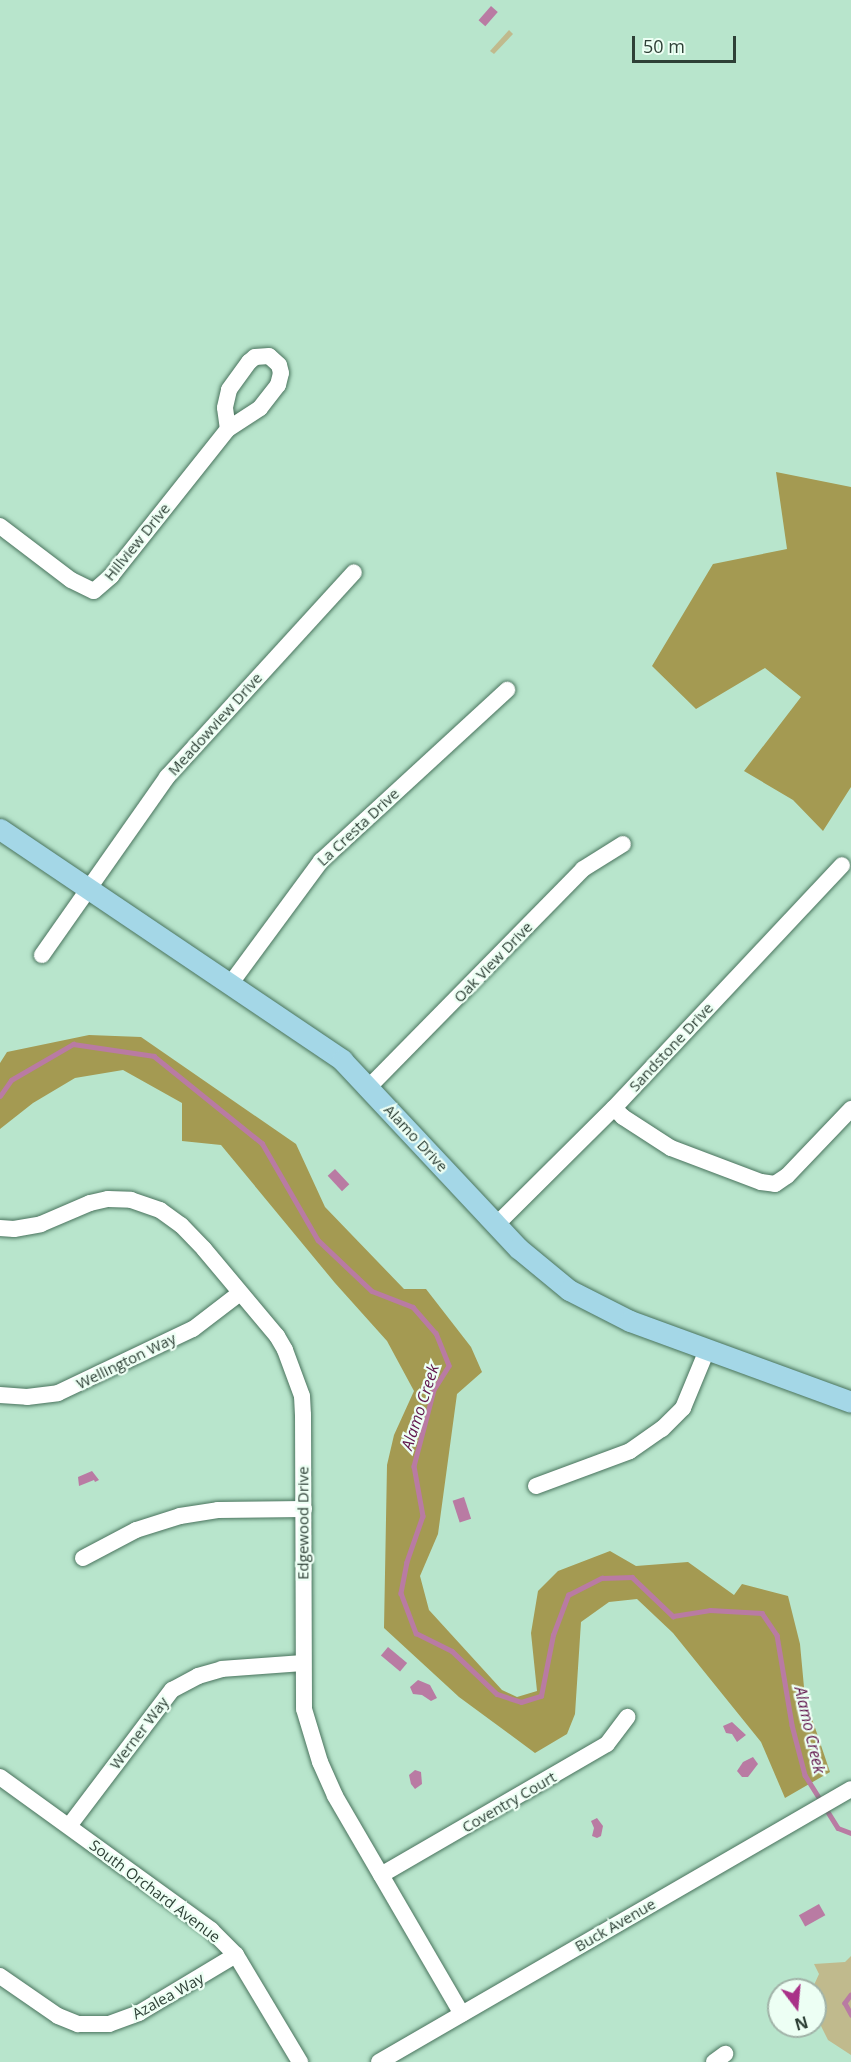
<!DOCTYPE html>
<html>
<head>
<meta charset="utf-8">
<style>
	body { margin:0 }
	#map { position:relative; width:851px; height:2062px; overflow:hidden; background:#b8e5cc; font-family:"Open Sans",sans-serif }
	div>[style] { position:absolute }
	.green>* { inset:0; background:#c0ba8d }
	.forest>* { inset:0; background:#a49a52 }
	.water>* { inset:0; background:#b97ba3; transform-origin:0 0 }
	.stream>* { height:4.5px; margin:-2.25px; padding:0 2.25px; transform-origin:2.25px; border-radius:2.25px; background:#b97ba3 }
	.roads { filter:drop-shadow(0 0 2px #49735d) drop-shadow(0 0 2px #49735d) }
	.minor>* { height:16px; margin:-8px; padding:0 8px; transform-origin:8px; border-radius:8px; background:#fff }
	.major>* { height:21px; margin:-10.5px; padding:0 10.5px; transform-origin:10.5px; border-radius:10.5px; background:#a4d7e7 }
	span { translate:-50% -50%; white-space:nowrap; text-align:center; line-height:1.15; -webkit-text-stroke:4.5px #edfff4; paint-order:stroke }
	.street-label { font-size:15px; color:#2e4036 }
	.water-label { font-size:16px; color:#60154c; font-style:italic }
	.north { position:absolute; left:767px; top:1978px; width:60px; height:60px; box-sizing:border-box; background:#edfff4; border:2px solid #a1b3a8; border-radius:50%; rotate:164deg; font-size:16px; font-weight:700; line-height:24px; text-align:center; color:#2e4036 }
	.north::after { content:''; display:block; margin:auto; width:21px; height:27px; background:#a93288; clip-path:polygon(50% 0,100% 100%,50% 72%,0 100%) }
	.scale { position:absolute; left:632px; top:36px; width:104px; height:27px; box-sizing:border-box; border:3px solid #2e4036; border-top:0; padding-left:8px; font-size:18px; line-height:21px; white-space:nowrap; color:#2e4036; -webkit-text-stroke:4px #edfff4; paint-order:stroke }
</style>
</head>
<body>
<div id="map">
	<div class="green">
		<div style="clip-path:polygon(509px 30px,513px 34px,494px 54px,490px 51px)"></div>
		<div style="clip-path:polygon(851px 1956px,851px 2055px,828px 2040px,815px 2014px,815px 1990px,808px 1990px,814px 1985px,819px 1974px,814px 1964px,845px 1962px)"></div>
	</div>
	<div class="forest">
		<div style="clip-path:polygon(776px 472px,851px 487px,851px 787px,823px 831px,793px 800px,744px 771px,801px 697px,765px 668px,696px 709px,652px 666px,713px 564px,787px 549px)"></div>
		<div style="clip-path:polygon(89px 1035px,141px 1037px,296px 1144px,325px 1207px,404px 1289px,426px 1289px,471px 1347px,482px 1372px,457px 1394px,438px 1534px,420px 1576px,429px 1610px,502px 1690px,517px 1697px,537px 1691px,531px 1633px,538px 1591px,558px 1571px,610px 1551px,636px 1566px,688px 1562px,734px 1595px,742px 1584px,788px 1596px,800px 1644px,805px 1698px,830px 1772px,785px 1798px,761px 1742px,673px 1633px,637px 1599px,609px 1602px,581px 1622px,575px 1714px,567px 1734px,535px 1753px,459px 1697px,384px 1628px,387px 1465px,394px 1435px,414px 1391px,387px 1341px,335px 1283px,221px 1145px,182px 1141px,182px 1103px,123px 1070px,75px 1078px,33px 1103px,0 1129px,0 1063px,7px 1052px)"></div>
	</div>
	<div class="water">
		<div style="left:491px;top:6px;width:9px;height:19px;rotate:41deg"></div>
		<div style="left:335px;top:1169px;width:21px;height:10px;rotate:47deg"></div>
		<div style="clip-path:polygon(92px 1471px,99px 1480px,95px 1482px,94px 1480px,79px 1486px,78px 1477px)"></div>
		<div style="left:464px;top:1497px;width:23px;height:12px;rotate:72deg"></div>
		<div style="left:388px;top:1647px;width:25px;height:11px;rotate:40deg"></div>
		<div style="clip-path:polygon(418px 1680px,430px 1685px,437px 1698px,431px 1701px,422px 1695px,413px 1694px,410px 1687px)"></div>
		<div style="clip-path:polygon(732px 1722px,746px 1735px,737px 1742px,732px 1734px,726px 1733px,723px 1726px)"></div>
		<div style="clip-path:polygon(753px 1757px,758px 1764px,748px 1777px,742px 1777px,737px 1771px,743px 1762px)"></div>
		<div style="clip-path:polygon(415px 1770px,421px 1772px,422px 1784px,415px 1789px,411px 1784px,409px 1775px)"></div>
		<div style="clip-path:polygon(597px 1818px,603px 1826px,601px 1836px,597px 1838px,592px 1836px,594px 1828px,591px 1821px)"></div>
		<div style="left:819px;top:1904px;width:13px;height:23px;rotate:61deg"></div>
	</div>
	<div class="stream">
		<div style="left:0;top:1096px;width:19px;rotate:-55deg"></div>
		<div style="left:11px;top:1080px;width:72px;rotate:-30.1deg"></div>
		<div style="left:73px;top:1044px;width:82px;rotate:8.4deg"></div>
		<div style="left:154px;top:1056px;width:139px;rotate:38.9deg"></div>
		<div style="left:262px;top:1143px;width:112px;rotate:60deg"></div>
		<div style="left:318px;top:1240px;width:74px;rotate:43.4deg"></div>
		<div style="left:372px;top:1291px;width:44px;rotate:21.3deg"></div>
		<div style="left:413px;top:1307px;width:35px;rotate:49deg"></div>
		<div style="left:436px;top:1333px;width:35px;rotate:68deg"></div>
		<div style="left:449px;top:1366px;width:28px;rotate:122deg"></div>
		<div style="left:434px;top:1390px;width:79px;rotate:104.7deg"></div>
		<div style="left:414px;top:1466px;width:51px;rotate:79.8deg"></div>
		<div style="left:423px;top:1516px;width:49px;rotate:109.2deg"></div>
		<div style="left:407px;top:1562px;width:32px;rotate:101deg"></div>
		<div style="left:401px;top:1593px;width:43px;rotate:69.4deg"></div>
		<div style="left:416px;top:1633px;width:40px;rotate:26.6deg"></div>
		<div style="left:452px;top:1651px;width:62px;rotate:43.7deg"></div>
		<div style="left:497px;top:1694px;width:25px;rotate:18deg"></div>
		<div style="left:521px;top:1702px;width:21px;rotate:-17deg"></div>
		<div style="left:541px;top:1696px;width:62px;rotate:-78.9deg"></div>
		<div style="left:553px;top:1635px;width:43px;rotate:-69.4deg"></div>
		<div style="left:568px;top:1595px;width:38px;rotate:-27deg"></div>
		<div style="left:602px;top:1578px;width:30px;rotate:-2deg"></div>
		<div style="left:632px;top:1577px;width:57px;rotate:43.6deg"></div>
		<div style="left:673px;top:1616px;width:37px;rotate:-9deg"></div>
		<div style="left:710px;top:1610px;width:52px;rotate:3.3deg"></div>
		<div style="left:762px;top:1613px;width:27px;rotate:56deg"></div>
		<div style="left:777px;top:1635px;width:91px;rotate:80.5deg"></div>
		<div style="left:792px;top:1725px;width:52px;rotate:75.4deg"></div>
		<div style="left:805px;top:1775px;width:62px;rotate:58.1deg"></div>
		<div style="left:838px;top:1828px;width:14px;rotate:21deg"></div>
		<div style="left:851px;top:1995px;width:10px;rotate:127deg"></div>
		<div style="left:845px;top:2003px;width:13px;rotate:61deg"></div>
	</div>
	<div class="roads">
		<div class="minor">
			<div style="left:0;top:526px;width:89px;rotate:37.3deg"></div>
			<div style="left:71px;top:580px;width:25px;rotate:26deg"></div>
			<div style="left:94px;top:591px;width:23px;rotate:-41deg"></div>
			<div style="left:111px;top:576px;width:188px;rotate:-51.5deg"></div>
			<div style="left:228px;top:429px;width:38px;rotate:-33deg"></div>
			<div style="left:260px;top:408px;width:29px;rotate:-52deg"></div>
			<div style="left:278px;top:385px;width:12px;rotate:-76deg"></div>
			<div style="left:281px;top:373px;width:8px;rotate:-104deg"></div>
			<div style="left:279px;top:365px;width:13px;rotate:-138deg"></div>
			<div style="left:269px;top:356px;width:14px;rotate:176deg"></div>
			<div style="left:255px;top:357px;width:8px;rotate:140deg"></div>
			<div style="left:249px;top:362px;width:34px;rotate:126deg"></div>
			<div style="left:229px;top:390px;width:18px;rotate:103deg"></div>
			<div style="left:225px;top:408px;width:21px;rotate:82deg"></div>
			<div style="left:42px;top:955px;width:218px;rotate:-54.9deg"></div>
			<div style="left:167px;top:777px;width:277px;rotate:-47.6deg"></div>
			<div style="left:231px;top:983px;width:152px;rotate:-53.6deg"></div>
			<div style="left:321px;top:861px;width:253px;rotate:-42.6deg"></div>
			<div style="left:369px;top:1087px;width:305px;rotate:-45.5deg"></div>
			<div style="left:583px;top:869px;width:47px;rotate:-32deg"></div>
			<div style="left:614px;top:1108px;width:13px;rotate:45deg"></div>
			<div style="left:623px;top:1117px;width:57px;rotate:32.9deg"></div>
			<div style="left:671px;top:1148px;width:96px;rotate:20.7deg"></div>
			<div style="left:761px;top:1182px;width:14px;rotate:8deg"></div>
			<div style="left:775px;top:1184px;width:14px;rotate:-34deg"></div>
			<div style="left:787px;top:1176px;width:93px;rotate:-46.3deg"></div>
			<div style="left:496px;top:1225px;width:166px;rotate:-44.8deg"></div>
			<div style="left:614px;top:1108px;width:333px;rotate:-46.8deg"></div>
			<div style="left:0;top:1228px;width:14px;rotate:4deg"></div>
			<div style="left:14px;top:1229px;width:27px;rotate:-10deg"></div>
			<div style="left:41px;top:1224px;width:53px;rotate:-23.2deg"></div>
			<div style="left:90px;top:1203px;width:18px;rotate:-13deg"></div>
			<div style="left:108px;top:1199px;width:23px;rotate:2deg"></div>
			<div style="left:131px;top:1200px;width:31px;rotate:19deg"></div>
			<div style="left:160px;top:1210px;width:26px;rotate:36deg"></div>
			<div style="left:181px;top:1225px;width:33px;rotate:46deg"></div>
			<div style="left:204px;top:1249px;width:114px;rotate:50deg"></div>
			<div style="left:277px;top:1336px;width:16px;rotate:60deg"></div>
			<div style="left:285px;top:1350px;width:49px;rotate:69.7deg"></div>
			<div style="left:302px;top:1396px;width:19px;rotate:87deg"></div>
			<div style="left:303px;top:1415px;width:294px;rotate:89.8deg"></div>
			<div style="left:304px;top:1709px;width:55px;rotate:73.2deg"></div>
			<div style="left:320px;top:1762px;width:37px;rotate:66deg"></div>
			<div style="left:335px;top:1796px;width:252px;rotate:59.8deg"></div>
			<div style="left:0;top:1395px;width:27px;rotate:4deg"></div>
			<div style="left:27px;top:1397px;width:31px;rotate:-7deg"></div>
			<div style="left:58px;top:1393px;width:149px;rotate:-25.4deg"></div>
			<div style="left:193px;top:1329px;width:59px;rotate:-37.5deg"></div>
			<div style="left:536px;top:1486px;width:100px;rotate:-20.4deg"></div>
			<div style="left:630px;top:1451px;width:39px;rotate:-35deg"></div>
			<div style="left:662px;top:1429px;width:30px;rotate:-45deg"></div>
			<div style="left:683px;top:1408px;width:63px;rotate:-67.5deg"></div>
			<div style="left:83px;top:1558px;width:60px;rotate:-27.8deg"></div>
			<div style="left:136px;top:1530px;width:46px;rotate:-17.7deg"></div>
			<div style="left:180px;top:1516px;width:38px;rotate:-9deg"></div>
			<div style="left:218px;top:1510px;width:86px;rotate:-0.7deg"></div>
			<div style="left:0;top:1777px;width:261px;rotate:35.9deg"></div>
			<div style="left:211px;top:1930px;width:35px;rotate:45deg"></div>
			<div style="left:236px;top:1955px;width:125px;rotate:59.1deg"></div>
			<div style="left:69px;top:1826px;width:171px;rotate:-52.9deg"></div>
			<div style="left:172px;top:1690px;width:30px;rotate:-28deg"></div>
			<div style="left:198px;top:1676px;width:25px;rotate:-16deg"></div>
			<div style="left:222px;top:1669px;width:80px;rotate:-4.3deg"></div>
			<div style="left:381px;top:1875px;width:261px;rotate:-30.1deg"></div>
			<div style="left:607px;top:1744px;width:34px;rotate:-53deg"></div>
			<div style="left:0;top:1976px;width:70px;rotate:34.6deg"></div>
			<div style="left:58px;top:2016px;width:22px;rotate:22deg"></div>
			<div style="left:78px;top:2024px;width:31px"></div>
			<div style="left:109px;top:2024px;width:32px;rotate:-20deg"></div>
			<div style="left:139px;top:2013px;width:113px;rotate:-30.9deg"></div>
			<div style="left:379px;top:2062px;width:545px;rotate:-30.04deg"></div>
			<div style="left:714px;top:2062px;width:14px;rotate:-36deg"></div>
		</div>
		<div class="major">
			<div style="left:0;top:829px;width:413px;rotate:34deg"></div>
			<div style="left:342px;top:1060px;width:258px;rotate:46.9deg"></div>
			<div style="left:518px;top:1248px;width:66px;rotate:39.5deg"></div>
			<div style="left:569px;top:1290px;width:68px;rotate:26.9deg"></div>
			<div style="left:630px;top:1321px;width:235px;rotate:20.1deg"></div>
		</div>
	</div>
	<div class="street-label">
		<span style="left:137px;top:542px;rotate:-51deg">Hillview Drive</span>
		<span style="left:215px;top:724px;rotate:-48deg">Meadowview Drive</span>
		<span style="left:358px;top:827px;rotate:-43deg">La Cresta Drive</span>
		<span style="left:493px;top:962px;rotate:-46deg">Oak View Drive</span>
		<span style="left:671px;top:1047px;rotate:-47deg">Sandstone Drive</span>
		<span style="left:416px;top:1138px;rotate:47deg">Alamo Drive</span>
		<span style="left:126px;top:1361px;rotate:-26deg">Wellington Way</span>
		<span style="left:303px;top:1523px;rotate:-90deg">Edgewood Drive</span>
		<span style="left:139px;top:1733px;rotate:-53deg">Werner Way</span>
		<span style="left:509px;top:1802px;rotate:-30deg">Coventry Court</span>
		<span style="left:155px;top:1891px;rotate:37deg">South Orchard Avenue</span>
		<span style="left:615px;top:1925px;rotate:-30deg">Buck Avenue</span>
		<span style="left:168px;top:1996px;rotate:-29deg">Azalea Way</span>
	</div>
	<div class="water-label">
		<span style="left:420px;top:1407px;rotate:-72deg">Alamo Creek</span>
		<span style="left:810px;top:1730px;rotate:77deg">Alamo Creek</span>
	</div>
	<div class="north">N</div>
	<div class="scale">50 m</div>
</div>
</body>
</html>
